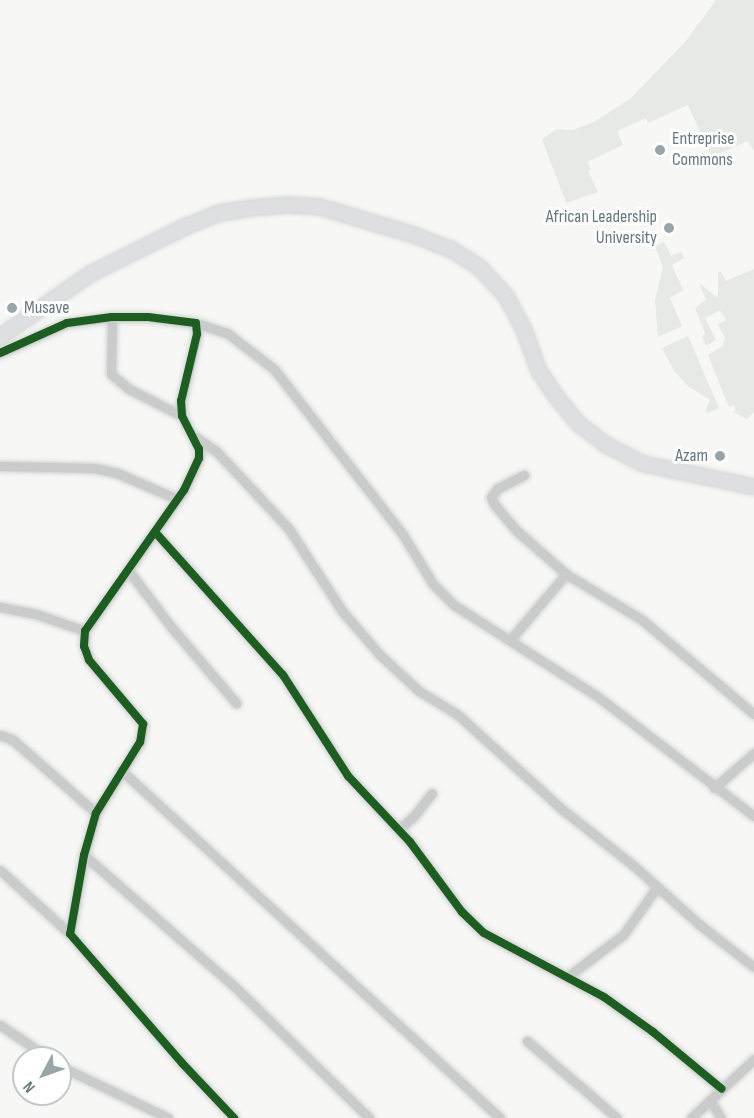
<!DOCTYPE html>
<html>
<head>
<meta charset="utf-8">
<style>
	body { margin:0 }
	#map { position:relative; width:754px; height:1118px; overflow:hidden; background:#f7f7f6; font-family:"Sofia Sans Condensed",sans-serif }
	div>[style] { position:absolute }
	.green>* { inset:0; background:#e6e9e4 }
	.roads { filter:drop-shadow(0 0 2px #d2d3d3) drop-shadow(0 0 2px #d2d3d3) }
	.street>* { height:9px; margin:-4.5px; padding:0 4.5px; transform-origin:4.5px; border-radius:4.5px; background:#cacccc }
	.secondary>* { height:14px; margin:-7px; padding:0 7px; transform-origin:7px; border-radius:7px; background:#dedfe0 }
	.cycleway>* { height:8px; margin:-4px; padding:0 4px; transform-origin:4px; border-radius:4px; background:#1b5e20 }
	.dots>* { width:16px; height:16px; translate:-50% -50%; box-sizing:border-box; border:3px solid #fff; border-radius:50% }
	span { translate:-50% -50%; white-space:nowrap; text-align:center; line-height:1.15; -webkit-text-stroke:6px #fff; paint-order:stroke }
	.poi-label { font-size:18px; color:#65797f }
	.left { translate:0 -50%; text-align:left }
	.right { translate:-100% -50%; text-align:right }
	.north { position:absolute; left:12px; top:1046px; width:60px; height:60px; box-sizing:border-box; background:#fff; border:2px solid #c1c9cc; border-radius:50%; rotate:229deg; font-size:16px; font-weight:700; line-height:24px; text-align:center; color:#65797f }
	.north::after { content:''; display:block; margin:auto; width:21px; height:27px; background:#98a5a9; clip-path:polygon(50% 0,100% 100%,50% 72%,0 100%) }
</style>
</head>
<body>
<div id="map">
	<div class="green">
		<div style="clip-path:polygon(716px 0,754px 0,754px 151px,748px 141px,711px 157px,688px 105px,648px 123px,646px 118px,617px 131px,623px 145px,587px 162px,591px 169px,588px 171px,598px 192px,566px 203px,542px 139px,557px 129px,573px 130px,594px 122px,630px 99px,686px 41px)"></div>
		<div style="clip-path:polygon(664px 242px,671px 256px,681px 252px,684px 258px,672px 265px,683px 290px,670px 298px,682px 326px,658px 337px,655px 300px,663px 267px,655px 246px)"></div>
		<div style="clip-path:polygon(754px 269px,754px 412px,747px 419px,733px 412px,736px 410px,734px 405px,729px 407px,708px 355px,723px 346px,725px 338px,718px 324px,726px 320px,720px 310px,705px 318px,716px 340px,706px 346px,702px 336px,705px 334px,695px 308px,706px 300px,699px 283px,718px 298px,718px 273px,720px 271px,726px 281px)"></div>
		<div style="clip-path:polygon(688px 336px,719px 408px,708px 413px,705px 412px,710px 400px,688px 386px,674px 371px,662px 348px)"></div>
	</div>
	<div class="roads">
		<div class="street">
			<div style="left:112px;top:317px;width:57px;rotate:91deg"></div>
			<div style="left:111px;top:374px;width:23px;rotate:40deg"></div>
			<div style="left:129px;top:389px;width:59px;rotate:27deg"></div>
			<div style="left:196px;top:323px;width:33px;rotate:18deg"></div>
			<div style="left:227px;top:333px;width:59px;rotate:37.5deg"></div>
			<div style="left:274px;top:369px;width:210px;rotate:52.1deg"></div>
			<div style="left:403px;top:535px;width:57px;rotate:58.5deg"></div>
			<div style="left:433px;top:584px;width:30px;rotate:45deg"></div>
			<div style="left:454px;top:605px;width:169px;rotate:32.5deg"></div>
			<div style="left:597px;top:696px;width:198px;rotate:37.4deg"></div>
			<div style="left:0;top:353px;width:73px;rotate:-24.1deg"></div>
			<div style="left:67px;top:323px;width:45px;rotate:-7.6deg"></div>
			<div style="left:112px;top:317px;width:36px"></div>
			<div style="left:148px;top:317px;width:48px;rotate:7.1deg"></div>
			<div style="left:196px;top:323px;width:11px;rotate:85deg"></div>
			<div style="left:197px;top:334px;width:69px;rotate:103.4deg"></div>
			<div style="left:181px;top:401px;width:15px;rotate:86deg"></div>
			<div style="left:182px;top:416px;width:37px;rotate:63deg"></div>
			<div style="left:199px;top:449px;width:9px;rotate:90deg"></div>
			<div style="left:199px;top:458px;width:35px;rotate:115deg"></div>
			<div style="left:184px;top:490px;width:172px;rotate:125.1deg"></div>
			<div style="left:85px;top:631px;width:15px;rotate:94deg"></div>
			<div style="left:84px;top:646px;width:15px;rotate:70deg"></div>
			<div style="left:89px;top:660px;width:84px;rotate:49.8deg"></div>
			<div style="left:143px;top:724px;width:18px;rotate:99deg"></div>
			<div style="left:140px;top:742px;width:84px;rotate:121.8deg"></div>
			<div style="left:96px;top:813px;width:44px;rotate:105.9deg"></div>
			<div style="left:84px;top:855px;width:80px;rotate:100deg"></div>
			<div style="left:70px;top:934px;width:171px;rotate:49deg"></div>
			<div style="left:182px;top:1063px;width:76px;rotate:46.6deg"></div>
			<div style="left:194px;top:436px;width:28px;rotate:35deg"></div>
			<div style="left:217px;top:452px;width:105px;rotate:46.9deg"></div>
			<div style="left:289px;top:529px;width:98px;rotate:57.1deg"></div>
			<div style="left:342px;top:611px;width:58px;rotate:49.2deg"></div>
			<div style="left:380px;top:655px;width:53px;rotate:42.7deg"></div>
			<div style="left:419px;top:691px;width:44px;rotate:31.2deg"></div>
			<div style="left:457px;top:714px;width:143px;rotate:42.2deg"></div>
			<div style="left:563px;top:810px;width:90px;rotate:38.3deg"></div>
			<div style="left:634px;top:866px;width:89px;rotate:41.8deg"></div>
			<div style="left:700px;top:925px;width:68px;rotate:37.9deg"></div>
			<div style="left:0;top:466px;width:94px;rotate:1.2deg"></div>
			<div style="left:94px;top:468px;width:24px;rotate:12deg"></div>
			<div style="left:117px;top:473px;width:65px;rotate:23.4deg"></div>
			<div style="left:524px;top:475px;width:30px;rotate:153deg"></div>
			<div style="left:497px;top:489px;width:10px;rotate:127deg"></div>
			<div style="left:491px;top:497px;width:8px;rotate:67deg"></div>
			<div style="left:494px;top:504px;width:35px;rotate:50deg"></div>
			<div style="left:517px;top:531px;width:65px;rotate:41.3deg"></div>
			<div style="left:566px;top:574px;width:87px;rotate:31deg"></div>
			<div style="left:641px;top:619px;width:148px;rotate:40.1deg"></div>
			<div style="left:155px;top:532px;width:192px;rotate:48.2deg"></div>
			<div style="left:283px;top:675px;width:120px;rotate:57.2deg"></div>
			<div style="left:348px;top:776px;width:91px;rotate:46.8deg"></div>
			<div style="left:410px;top:842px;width:87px;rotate:53.4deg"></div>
			<div style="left:462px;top:912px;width:30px;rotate:44deg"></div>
			<div style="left:484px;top:933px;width:136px;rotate:28.1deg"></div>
			<div style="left:604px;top:997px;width:60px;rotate:35.5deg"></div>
			<div style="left:653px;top:1032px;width:89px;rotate:39.6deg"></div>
			<div style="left:128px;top:570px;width:73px;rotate:52.8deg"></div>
			<div style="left:172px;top:628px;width:99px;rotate:49.5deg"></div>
			<div style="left:0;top:607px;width:37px;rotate:11deg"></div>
			<div style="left:36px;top:614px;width:52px;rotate:19.1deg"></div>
			<div style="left:510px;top:640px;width:87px;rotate:-49.7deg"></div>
			<div style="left:0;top:735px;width:14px;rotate:21deg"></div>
			<div style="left:13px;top:740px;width:111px;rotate:41.3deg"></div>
			<div style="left:121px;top:770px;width:515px;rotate:42.56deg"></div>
			<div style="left:714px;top:788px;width:53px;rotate:-41.2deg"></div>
			<div style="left:399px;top:829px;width:20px;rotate:-41deg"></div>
			<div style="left:414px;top:816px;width:29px;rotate:-52deg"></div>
			<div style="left:84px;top:855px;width:203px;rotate:41.2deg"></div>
			<div style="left:237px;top:989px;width:185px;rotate:44.3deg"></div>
			<div style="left:0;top:870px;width:95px;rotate:42.4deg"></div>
			<div style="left:567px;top:977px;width:70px;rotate:-36.9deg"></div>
			<div style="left:623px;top:935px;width:59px;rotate:-54.7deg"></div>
			<div style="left:0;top:1025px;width:59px;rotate:34deg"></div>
			<div style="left:527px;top:1041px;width:118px;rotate:40.5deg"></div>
			<div style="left:60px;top:1066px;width:120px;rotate:25.7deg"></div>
			<div style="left:710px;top:1100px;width:21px;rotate:59deg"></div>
			<div style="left:691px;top:1118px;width:86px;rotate:-43.1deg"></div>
		</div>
		<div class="secondary">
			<div style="left:0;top:337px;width:110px;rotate:-35deg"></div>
			<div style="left:90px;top:274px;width:108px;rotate:-26.3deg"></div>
			<div style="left:187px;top:226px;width:35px;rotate:-22deg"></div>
			<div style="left:220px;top:213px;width:32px;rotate:-9deg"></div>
			<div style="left:252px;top:208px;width:35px;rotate:-5deg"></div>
			<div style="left:287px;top:205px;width:33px;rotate:3deg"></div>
			<div style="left:320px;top:207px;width:98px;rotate:16.6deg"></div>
			<div style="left:414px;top:235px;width:41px;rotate:21.5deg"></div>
			<div style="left:452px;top:250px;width:32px;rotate:32deg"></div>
			<div style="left:479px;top:267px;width:40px;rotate:47deg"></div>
			<div style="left:506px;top:296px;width:38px;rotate:62deg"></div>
			<div style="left:524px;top:330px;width:44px;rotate:69.9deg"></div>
			<div style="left:539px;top:371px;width:32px;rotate:56deg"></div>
			<div style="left:557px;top:398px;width:35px;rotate:50deg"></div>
			<div style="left:580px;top:425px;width:35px;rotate:37deg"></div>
			<div style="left:608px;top:446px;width:40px;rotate:26.6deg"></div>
			<div style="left:644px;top:464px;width:112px;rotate:11.8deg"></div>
		</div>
	</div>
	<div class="cycleway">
		<div style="left:0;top:353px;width:73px;rotate:-24.1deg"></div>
		<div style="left:67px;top:323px;width:45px;rotate:-7.6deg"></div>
		<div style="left:112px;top:317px;width:36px"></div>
		<div style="left:148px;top:317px;width:48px;rotate:7.1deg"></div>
		<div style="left:196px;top:323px;width:11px;rotate:85deg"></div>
		<div style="left:197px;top:334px;width:69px;rotate:103.4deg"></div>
		<div style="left:181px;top:401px;width:15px;rotate:86deg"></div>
		<div style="left:182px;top:416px;width:37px;rotate:63deg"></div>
		<div style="left:199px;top:449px;width:9px;rotate:90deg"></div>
		<div style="left:199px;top:458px;width:35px;rotate:115deg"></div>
		<div style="left:184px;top:490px;width:172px;rotate:125.1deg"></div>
		<div style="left:85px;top:631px;width:15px;rotate:94deg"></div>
		<div style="left:84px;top:646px;width:15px;rotate:70deg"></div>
		<div style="left:89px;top:660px;width:84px;rotate:49.8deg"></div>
		<div style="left:143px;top:724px;width:18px;rotate:99deg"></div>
		<div style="left:140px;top:742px;width:84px;rotate:121.8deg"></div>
		<div style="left:96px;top:813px;width:44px;rotate:105.9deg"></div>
		<div style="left:84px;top:855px;width:80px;rotate:100deg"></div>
		<div style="left:70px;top:934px;width:171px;rotate:49deg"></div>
		<div style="left:182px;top:1063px;width:76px;rotate:46.6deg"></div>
		<div style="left:155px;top:532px;width:192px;rotate:48.2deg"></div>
		<div style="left:283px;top:675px;width:120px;rotate:57.2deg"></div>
		<div style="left:348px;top:776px;width:91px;rotate:46.8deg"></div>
		<div style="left:410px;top:842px;width:87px;rotate:53.4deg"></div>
		<div style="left:462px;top:912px;width:30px;rotate:44deg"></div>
		<div style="left:484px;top:933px;width:136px;rotate:28.1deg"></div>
		<div style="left:604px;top:997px;width:60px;rotate:35.5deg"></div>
		<div style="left:653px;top:1032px;width:89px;rotate:39.6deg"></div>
	</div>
	<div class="dots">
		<div style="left:660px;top:150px;background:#98a5a9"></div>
		<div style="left:669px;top:228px;background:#98a5a9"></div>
		<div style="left:12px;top:308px;background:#98a5a9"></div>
		<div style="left:720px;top:456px;background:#98a5a9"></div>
	</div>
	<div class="poi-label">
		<span class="left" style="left:672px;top:150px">Entreprise<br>Commons</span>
		<span class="right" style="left:657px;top:228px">African Leadership<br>University</span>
		<span class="left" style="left:24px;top:308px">Musave</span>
		<span class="right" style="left:708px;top:456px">Azam</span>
	</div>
	<div class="north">N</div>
</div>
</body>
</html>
